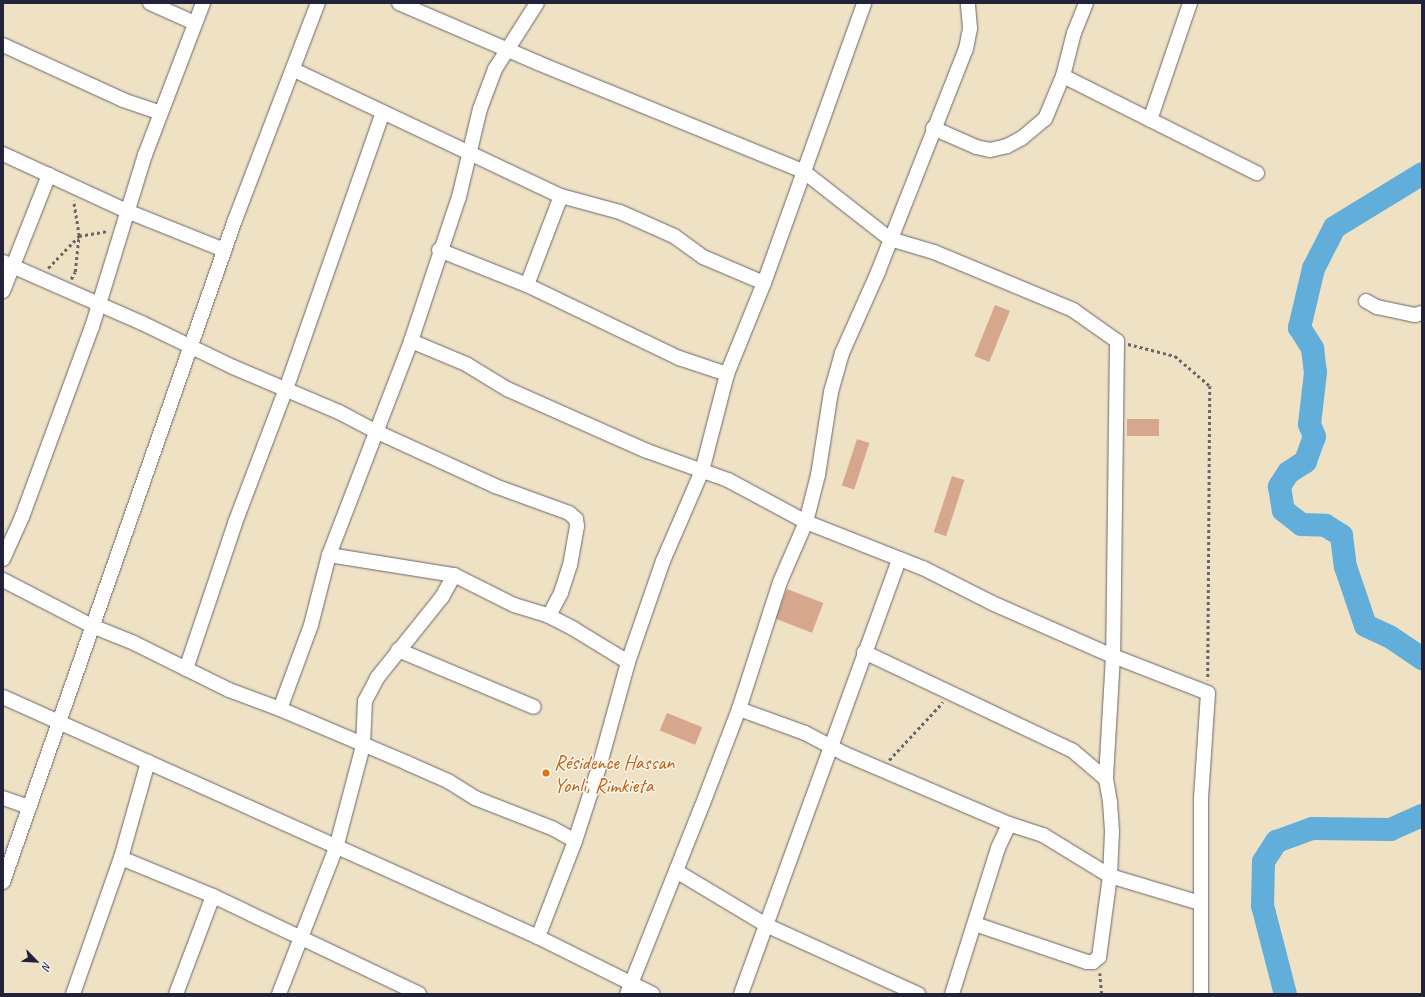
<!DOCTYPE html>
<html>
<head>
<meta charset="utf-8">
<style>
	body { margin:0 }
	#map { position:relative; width:1425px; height:997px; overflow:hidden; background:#efe1c4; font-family:Caveat,sans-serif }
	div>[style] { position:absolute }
	.river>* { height:23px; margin:-11.5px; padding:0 11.5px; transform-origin:11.5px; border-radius:11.5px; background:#61aedb }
	.building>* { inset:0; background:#d6a68d; transform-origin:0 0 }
	.path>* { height:2.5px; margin-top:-1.25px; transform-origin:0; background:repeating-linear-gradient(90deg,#6a656b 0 3px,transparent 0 6px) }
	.roads { filter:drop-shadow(0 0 1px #6a656b) drop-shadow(0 0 1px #6a656b) }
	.minor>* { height:14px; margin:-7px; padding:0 7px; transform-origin:7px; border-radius:7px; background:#fff }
	.dots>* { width:11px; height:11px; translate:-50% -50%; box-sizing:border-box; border:2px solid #f6f6f2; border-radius:50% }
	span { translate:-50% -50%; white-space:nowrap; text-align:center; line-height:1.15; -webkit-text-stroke:3px #f6f6f2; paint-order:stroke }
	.food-label { font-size:20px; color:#c56008 }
	.left { translate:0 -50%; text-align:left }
	.frame { position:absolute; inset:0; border:4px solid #22223b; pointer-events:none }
	.north { position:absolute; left:16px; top:941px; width:40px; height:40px; -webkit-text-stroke:3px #f6f6f2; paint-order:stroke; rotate:114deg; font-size:11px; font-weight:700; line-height:16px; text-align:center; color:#22223b }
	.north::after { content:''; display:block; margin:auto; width:14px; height:18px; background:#22223b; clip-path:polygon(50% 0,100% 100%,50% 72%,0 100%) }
</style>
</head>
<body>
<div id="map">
	<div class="river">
		<div style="left:1422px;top:173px;width:103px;rotate:148.5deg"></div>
		<div style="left:1334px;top:227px;width:46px;rotate:117.1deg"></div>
		<div style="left:1313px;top:268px;width:61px;rotate:103.3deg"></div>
		<div style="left:1299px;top:327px;width:25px;rotate:58deg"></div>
		<div style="left:1312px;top:348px;width:24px;rotate:83deg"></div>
		<div style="left:1315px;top:372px;width:52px;rotate:96.6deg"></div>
		<div style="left:1309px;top:424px;width:13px;rotate:67deg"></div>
		<div style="left:1314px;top:436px;width:27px;rotate:110deg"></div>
		<div style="left:1305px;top:461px;width:20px;rotate:147deg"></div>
		<div style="left:1288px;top:472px;width:17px;rotate:123deg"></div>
		<div style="left:1279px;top:486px;width:24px;rotate:81deg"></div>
		<div style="left:1283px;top:510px;width:23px;rotate:38deg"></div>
		<div style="left:1301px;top:524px;width:24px;rotate:2deg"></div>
		<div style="left:1325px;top:525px;width:19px;rotate:32deg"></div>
		<div style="left:1341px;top:535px;width:31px;rotate:83deg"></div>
		<div style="left:1345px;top:566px;width:62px;rotate:71.3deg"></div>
		<div style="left:1365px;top:625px;width:26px;rotate:25deg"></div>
		<div style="left:1389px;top:636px;width:40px;rotate:34deg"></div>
		<div style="left:1285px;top:994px;width:92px;rotate:-104.5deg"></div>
		<div style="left:1262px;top:905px;width:44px;rotate:-88.7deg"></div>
		<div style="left:1263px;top:861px;width:24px;rotate:-57deg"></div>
		<div style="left:1276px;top:841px;width:38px;rotate:-20deg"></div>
		<div style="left:1312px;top:828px;width:78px;rotate:0.7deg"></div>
		<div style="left:1390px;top:829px;width:35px;rotate:-24deg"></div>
	</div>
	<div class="building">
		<div style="left:995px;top:305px;width:16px;height:55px;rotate:22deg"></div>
		<div style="left:1127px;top:419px;width:32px;height:17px"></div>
		<div style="left:857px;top:439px;width:13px;height:49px;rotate:18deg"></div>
		<div style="left:952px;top:476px;width:13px;height:59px;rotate:18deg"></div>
		<div style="left:787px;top:589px;width:39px;height:32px;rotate:21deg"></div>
		<div style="left:667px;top:713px;width:38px;height:19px;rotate:22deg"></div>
	</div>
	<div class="path">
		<div style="left:48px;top:268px;width:45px;rotate:-45.9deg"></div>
		<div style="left:79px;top:236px;width:29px;rotate:-10deg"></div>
		<div style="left:71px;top:279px;width:8px;rotate:-60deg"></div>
		<div style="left:75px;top:272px;width:36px;rotate:-84deg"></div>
		<div style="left:79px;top:236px;width:36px;rotate:-99deg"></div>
		<div style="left:1128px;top:344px;width:49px;rotate:14.3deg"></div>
		<div style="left:1175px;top:356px;width:46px;rotate:40.6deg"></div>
		<div style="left:1210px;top:386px;width:294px;rotate:90.4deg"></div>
		<div style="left:889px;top:760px;width:79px;rotate:-47deg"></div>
		<div style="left:1100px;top:973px;width:21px;rotate:85deg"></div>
	</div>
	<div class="roads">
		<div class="minor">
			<div style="left:150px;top:3px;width:49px;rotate:24deg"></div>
			<div style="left:399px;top:3px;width:151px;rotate:23.3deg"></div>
			<div style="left:538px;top:63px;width:286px;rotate:22.2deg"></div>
			<div style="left:803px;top:171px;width:110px;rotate:38deg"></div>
			<div style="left:890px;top:239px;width:46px;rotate:16.5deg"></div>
			<div style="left:934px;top:252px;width:151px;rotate:22.6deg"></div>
			<div style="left:1073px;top:310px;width:54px;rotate:35.2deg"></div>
			<div style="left:1117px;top:341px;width:315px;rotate:90.7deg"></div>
			<div style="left:1113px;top:656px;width:123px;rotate:93.3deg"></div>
			<div style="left:3px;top:45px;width:132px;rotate:24.6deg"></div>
			<div style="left:123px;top:100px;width:39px;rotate:19deg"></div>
			<div style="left:294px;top:70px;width:295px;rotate:25.3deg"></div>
			<div style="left:561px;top:196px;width:61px;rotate:15.2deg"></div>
			<div style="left:620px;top:212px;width:59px;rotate:24deg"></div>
			<div style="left:674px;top:236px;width:36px;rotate:36deg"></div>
			<div style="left:703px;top:257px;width:66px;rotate:23.1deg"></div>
			<div style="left:1063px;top:76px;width:44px;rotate:-75.7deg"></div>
			<div style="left:1074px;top:33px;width:32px;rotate:-68deg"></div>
			<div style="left:1150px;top:120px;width:124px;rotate:-71.1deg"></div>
			<div style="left:933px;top:128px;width:47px;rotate:23.8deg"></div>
			<div style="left:976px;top:147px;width:14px;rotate:12deg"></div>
			<div style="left:990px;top:150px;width:17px;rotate:-13deg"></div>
			<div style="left:1007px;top:146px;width:17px;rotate:-28deg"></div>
			<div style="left:1022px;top:138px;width:30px;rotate:-40deg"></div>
			<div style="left:1045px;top:119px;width:47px;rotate:-67.3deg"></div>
			<div style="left:1063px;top:76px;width:217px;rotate:26.6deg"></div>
			<div style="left:3px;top:154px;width:136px;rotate:24.7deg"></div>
			<div style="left:127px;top:211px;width:105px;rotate:21.9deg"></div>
			<div style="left:439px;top:250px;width:95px;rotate:21.7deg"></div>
			<div style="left:527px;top:285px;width:169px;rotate:25.7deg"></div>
			<div style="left:679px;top:358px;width:51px;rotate:18.4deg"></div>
			<div style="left:3px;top:262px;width:152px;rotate:23.7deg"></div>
			<div style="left:142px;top:323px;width:101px;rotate:25.8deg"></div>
			<div style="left:233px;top:367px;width:115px;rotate:23deg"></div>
			<div style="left:339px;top:412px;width:41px;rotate:27.8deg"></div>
			<div style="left:375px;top:431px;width:132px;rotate:24.6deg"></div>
			<div style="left:495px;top:486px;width:79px;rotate:20deg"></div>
			<div style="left:569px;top:513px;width:9px;rotate:41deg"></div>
			<div style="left:576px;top:519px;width:7px;rotate:82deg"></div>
			<div style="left:577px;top:526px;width:40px;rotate:100deg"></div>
			<div style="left:570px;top:565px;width:29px;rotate:108deg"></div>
			<div style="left:561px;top:593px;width:26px;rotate:118deg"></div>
			<div style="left:527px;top:285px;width:95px;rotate:-69.1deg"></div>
			<div style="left:3px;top:291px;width:125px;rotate:-68.4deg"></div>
			<div style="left:1366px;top:301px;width:13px;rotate:29deg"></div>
			<div style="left:1377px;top:307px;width:39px;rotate:12deg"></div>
			<div style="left:1415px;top:315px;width:7px;rotate:-16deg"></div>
			<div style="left:411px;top:341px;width:60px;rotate:22.7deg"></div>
			<div style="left:466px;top:364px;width:48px;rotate:31.4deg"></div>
			<div style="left:507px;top:389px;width:153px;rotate:23.9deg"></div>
			<div style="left:647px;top:451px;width:86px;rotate:19.7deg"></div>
			<div style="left:728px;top:480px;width:89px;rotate:28.3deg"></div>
			<div style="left:806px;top:522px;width:126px;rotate:21.5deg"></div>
			<div style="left:923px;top:568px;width:77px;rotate:26.9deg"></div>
			<div style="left:992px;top:603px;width:132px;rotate:23.7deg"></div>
			<div style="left:1113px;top:656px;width:102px;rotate:21.3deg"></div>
			<div style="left:1208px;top:693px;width:105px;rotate:93.8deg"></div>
			<div style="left:1201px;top:798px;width:196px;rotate:90deg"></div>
			<div style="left:329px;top:555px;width:127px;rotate:9.1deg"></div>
			<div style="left:454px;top:575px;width:67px;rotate:26.6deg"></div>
			<div style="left:514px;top:605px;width:37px;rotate:17deg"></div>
			<div style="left:549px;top:616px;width:28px;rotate:27deg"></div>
			<div style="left:574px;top:629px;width:63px;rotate:31.4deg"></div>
			<div style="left:3px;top:559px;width:46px;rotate:-65.7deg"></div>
			<div style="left:22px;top:517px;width:202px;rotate:-69.8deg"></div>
			<div style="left:92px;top:327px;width:180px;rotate:-72.9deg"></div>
			<div style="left:145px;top:155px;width:163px;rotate:-69.1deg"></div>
			<div style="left:3px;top:580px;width:100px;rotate:27.3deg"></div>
			<div style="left:92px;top:626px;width:45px;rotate:22deg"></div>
			<div style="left:134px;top:643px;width:106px;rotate:26.3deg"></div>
			<div style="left:229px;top:690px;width:54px;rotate:20.4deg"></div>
			<div style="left:280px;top:709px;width:138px;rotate:23deg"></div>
			<div style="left:407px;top:763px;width:45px;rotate:23.7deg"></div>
			<div style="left:448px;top:781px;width:32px;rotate:32deg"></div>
			<div style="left:475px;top:798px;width:83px;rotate:21.3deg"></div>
			<div style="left:552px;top:828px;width:26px;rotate:29deg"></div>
			<div style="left:398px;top:650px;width:147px;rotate:22.7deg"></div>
			<div style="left:864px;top:652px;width:231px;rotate:25.3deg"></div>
			<div style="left:1073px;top:751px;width:43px;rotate:40.3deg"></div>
			<div style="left:1106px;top:779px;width:23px;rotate:80deg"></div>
			<div style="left:1110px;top:802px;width:30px;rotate:86deg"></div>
			<div style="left:1112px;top:832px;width:44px;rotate:92.6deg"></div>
			<div style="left:1110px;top:876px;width:82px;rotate:97.7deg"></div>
			<div style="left:1099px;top:957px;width:8px;rotate:140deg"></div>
			<div style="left:1093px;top:962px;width:6px;rotate:180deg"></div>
			<div style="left:1087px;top:962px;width:118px;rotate:-161.3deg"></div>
			<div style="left:186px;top:669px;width:154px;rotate:-71.4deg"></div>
			<div style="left:235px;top:523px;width:143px;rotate:-69.2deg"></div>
			<div style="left:286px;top:389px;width:293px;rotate:-70.7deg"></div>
			<div style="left:3px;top:697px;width:586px;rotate:24.16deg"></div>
			<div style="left:538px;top:937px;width:128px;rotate:26.4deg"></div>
			<div style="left:280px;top:709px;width:90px;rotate:-69.7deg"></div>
			<div style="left:311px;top:625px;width:72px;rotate:-75.6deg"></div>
			<div style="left:329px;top:555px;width:229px;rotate:-69deg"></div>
			<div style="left:411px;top:341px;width:152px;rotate:-71.6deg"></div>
			<div style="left:459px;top:197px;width:90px;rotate:-76.6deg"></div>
			<div style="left:480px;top:109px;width:43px;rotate:-69.4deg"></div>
			<div style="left:495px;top:69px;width:78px;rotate:-57.5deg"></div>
			<div style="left:739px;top:709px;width:70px;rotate:20deg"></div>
			<div style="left:805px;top:733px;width:45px;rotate:27.7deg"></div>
			<div style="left:845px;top:754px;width:178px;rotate:23.1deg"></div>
			<div style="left:1009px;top:824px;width:36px;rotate:18deg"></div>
			<div style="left:1043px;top:835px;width:79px;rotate:31.5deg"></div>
			<div style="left:1110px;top:876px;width:94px;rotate:16.7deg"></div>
			<div style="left:3px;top:798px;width:28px;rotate:19deg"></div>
			<div style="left:121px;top:858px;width:100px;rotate:22.4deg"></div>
			<div style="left:213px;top:896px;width:228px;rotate:25.4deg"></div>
			<div style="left:676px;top:871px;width:107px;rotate:30.9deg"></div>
			<div style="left:768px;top:926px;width:165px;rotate:24.4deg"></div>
			<div style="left:3px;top:882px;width:701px;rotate:-70.69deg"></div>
			<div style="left:235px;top:220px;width:232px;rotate:-69.1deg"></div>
			<div style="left:538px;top:937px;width:103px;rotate:-68.9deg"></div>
			<div style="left:575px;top:841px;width:81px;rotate:-72deg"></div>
			<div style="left:600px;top:764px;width:106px;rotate:-74.6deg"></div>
			<div style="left:628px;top:662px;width:107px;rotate:-70.9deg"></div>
			<div style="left:663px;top:561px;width:98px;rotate:-66.6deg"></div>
			<div style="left:702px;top:471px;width:100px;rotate:-75.5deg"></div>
			<div style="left:727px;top:374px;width:98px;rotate:-67.9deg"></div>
			<div style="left:764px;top:283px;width:297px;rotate:-70.3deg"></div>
			<div style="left:73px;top:994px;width:144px;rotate:-70.6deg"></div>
			<div style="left:121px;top:858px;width:100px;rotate:-74.3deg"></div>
			<div style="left:176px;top:994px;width:105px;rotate:-69.3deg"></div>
			<div style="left:279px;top:994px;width:157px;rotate:-68.7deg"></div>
			<div style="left:336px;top:848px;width:106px;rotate:-75.2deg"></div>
			<div style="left:363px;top:746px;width:45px;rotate:-87.5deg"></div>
			<div style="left:365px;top:701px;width:26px;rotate:-62deg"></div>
			<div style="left:377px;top:678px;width:104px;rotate:-51.3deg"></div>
			<div style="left:442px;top:597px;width:25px;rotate:-61deg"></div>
			<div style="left:627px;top:994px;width:202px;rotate:-68.3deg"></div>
			<div style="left:702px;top:806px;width:104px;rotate:-69.1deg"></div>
			<div style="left:739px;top:709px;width:133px;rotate:-72.1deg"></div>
			<div style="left:780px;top:582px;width:65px;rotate:-66.6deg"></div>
			<div style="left:806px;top:522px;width:49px;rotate:-75.7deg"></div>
			<div style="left:818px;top:475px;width:84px;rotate:-81.1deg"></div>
			<div style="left:831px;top:392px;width:41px;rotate:-74.2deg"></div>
			<div style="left:842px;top:353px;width:89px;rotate:-66deg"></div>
			<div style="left:878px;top:272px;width:240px;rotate:-68.5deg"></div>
			<div style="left:966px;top:49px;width:21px;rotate:-79deg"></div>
			<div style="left:970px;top:28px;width:25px;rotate:-95deg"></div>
			<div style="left:741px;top:994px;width:463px;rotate:-70deg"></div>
			<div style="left:952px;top:994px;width:153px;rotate:-72.5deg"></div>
			<div style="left:998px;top:848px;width:26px;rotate:-65deg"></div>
		</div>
	</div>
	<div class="dots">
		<div style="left:546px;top:773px;background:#e8710a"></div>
	</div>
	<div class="food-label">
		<span class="left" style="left:554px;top:774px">Résidence Hassan<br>Yonli, Rimkieta</span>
	</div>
	<div class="frame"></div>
	<div class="north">N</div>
</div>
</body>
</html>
